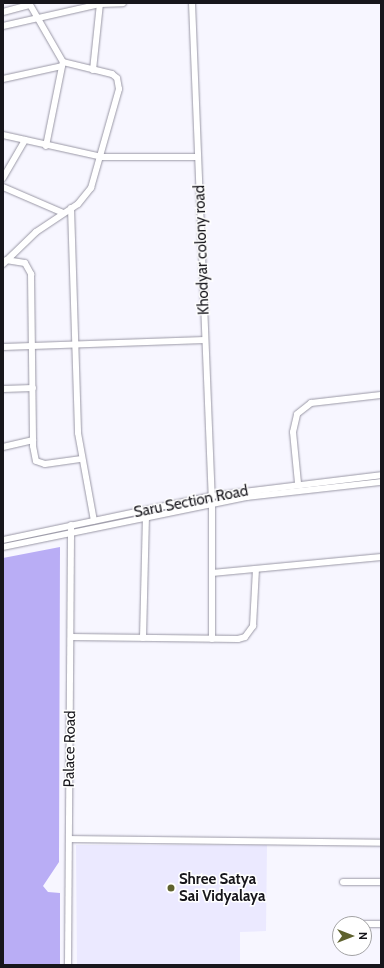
<!DOCTYPE html>
<html>
<head>
<meta charset="utf-8">
<style>
	body { margin:0 }
	#map { position:relative; width:384px; height:968px; overflow:hidden; background:#f7f6ff; font-family:Cabin,sans-serif }
	div>[style] { position:absolute }
	.built>* { inset:0; background:#ebe9ff }
	.forest>* { inset:0; background:#b9adf5 }
	.roads { filter:drop-shadow(0 0 1px #9a98a6) drop-shadow(0 0 1px #9a98a6) }
	.minor>* { height:6px; margin:-3px; padding:0 3px; transform-origin:3px; border-radius:3px; background:#fff }
	.dots>* { width:11px; height:11px; translate:-50% -50%; box-sizing:border-box; border:2px solid #fff; border-radius:50% }
	span { translate:-50% -50%; white-space:nowrap; text-align:center; line-height:1.15; -webkit-text-stroke:3px #fff; paint-order:stroke }
	.street-label { font-size:15px; color:#17161c }
	.poi-label { font-size:15px; color:#17161c; font-weight:700 }
	.left { translate:0 -50%; text-align:left }
	.frame { position:absolute; inset:0; border:4px solid #17161c; pointer-events:none }
	.north { position:absolute; left:332px; top:916px; width:40px; height:40px; box-sizing:border-box; background:#fff; border:1px solid #a2a2a4; border-radius:50%; rotate:90deg; font-size:11px; font-weight:700; line-height:16px; text-align:center; color:#17161c }
	.north::after { content:''; display:block; margin:auto; width:14px; height:18px; background:#5f622f; clip-path:polygon(50% 0,100% 100%,50% 72%,0 100%) }
</style>
</head>
<body>
<div id="map">
	<div class="built">
		<div style="clip-path:polygon(76px 845px,267px 845px,266px 931px,240px 932px,240px 965px,77px 965px)"></div>
	</div>
	<div class="forest">
		<div style="clip-path:polygon(60px 547px,59px 862px,43px 886px,48px 892px,60px 893px,60px 965px,3px 965px,3px 558px)"></div>
	</div>
	<div class="roads">
		<div class="minor">
			<div style="left:192px;top:3px;width:501px;rotate:87.71deg"></div>
			<div style="left:212px;top:504px;width:135px;rotate:90deg"></div>
			<div style="left:3px;top:12px;width:27px;rotate:-15deg"></div>
			<div style="left:3px;top:26px;width:99px;rotate:-12.8deg"></div>
			<div style="left:100px;top:4px;width:23px;rotate:-2deg"></div>
			<div style="left:93px;top:70px;width:67px;rotate:-84deg"></div>
			<div style="left:3px;top:79px;width:60px;rotate:-12.4deg"></div>
			<div style="left:3px;top:135px;width:101px;rotate:12.5deg"></div>
			<div style="left:102px;top:157px;width:96px"></div>
			<div style="left:46px;top:146px;width:86px;rotate:-78.6deg"></div>
			<div style="left:3px;top:178px;width:44px;rotate:-59.9deg"></div>
			<div style="left:3px;top:187px;width:65px;rotate:23.4deg"></div>
			<div style="left:71px;top:208px;width:225px;rotate:88.2deg"></div>
			<div style="left:78px;top:433px;width:89px;rotate:79.7deg"></div>
			<div style="left:6px;top:260px;width:19px;rotate:9deg"></div>
			<div style="left:25px;top:263px;width:13px;rotate:61deg"></div>
			<div style="left:31px;top:274px;width:172px;rotate:89.3deg"></div>
			<div style="left:33px;top:446px;width:15px;rotate:79deg"></div>
			<div style="left:36px;top:461px;width:9px;rotate:18deg"></div>
			<div style="left:45px;top:464px;width:37px;rotate:-8deg"></div>
			<div style="left:3px;top:264px;width:46px;rotate:-44.1deg"></div>
			<div style="left:36px;top:232px;width:50px;rotate:-33.7deg"></div>
			<div style="left:78px;top:204px;width:21px;rotate:-51deg"></div>
			<div style="left:91px;top:188px;width:103px;rotate:-74.2deg"></div>
			<div style="left:119px;top:89px;width:11px;rotate:-100deg"></div>
			<div style="left:117px;top:78px;width:6px;rotate:-141deg"></div>
			<div style="left:112px;top:74px;width:50px;rotate:-166.2deg"></div>
			<div style="left:63px;top:62px;width:68px;rotate:-120deg"></div>
			<div style="left:3px;top:347px;width:202px;rotate:-2deg"></div>
			<div style="left:3px;top:389px;width:30px;rotate:-2deg"></div>
			<div style="left:3px;top:447px;width:31px;rotate:-13deg"></div>
			<div style="left:298px;top:483px;width:51px;rotate:-95.6deg"></div>
			<div style="left:293px;top:432px;width:18px;rotate:-77deg"></div>
			<div style="left:297px;top:414px;width:18px;rotate:-38deg"></div>
			<div style="left:311px;top:403px;width:70px;rotate:-6.5deg"></div>
			<div style="left:3px;top:540px;width:213px;rotate:-11.9deg"></div>
			<div style="left:211px;top:496px;width:171px;rotate:-7deg"></div>
			<div style="left:3px;top:547px;width:249px;rotate:-11.6deg"></div>
			<div style="left:247px;top:497px;width:135px;rotate:-6.4deg"></div>
			<div style="left:212px;top:573px;width:170px;rotate:-5.4deg"></div>
			<div style="left:71px;top:637px;width:167px;rotate:0.7deg"></div>
			<div style="left:238px;top:639px;width:7px;rotate:-16deg"></div>
			<div style="left:245px;top:637px;width:14px;rotate:-54deg"></div>
			<div style="left:253px;top:626px;width:57px;rotate:-87deg"></div>
			<div style="left:143px;top:638px;width:121px;rotate:-88.6deg"></div>
			<div style="left:69px;top:839px;width:312px;rotate:0.7deg"></div>
			<div style="left:343px;top:882px;width:38px"></div>
			<div style="left:354px;top:924px;width:27px"></div>
			<div style="left:68px;top:965px;width:440px;rotate:-89.6deg"></div>
		</div>
	</div>
	<div class="dots">
		<div style="left:171px;top:888px;background:#5f622f"></div>
	</div>
	<div class="street-label">
		<span style="left:202px;top:250px;rotate:-92deg">Khodyar colony road</span>
		<span style="left:191px;top:502px;rotate:-11deg">Saru Section Road</span>
		<span style="left:70px;top:749px;rotate:-89deg">Palace Road</span>
	</div>
	<div class="poi-label">
		<span class="left" style="left:179px;top:888px">Shree Satya<br>Sai Vidyalaya</span>
	</div>
	<div class="frame"></div>
	<div class="north">N</div>
</div>
</body>
</html>
